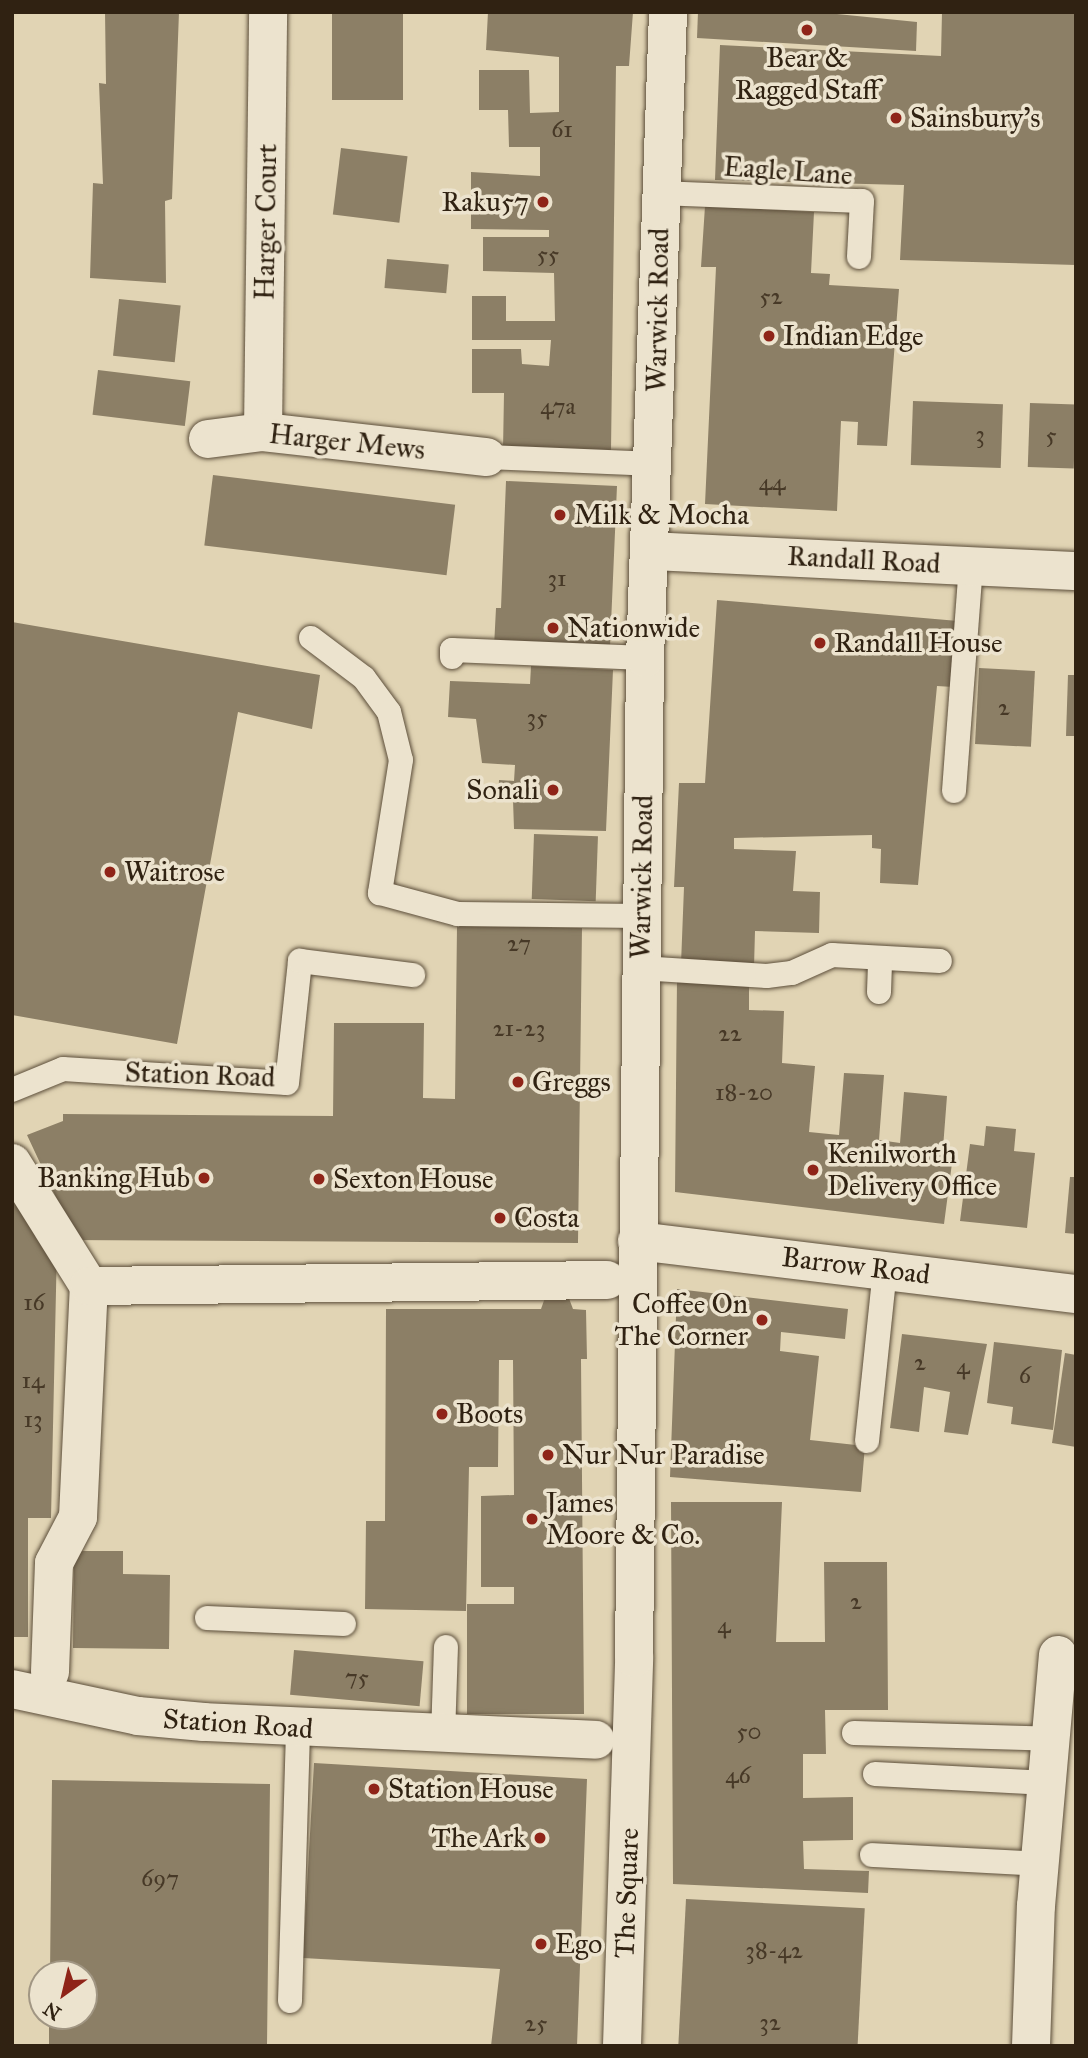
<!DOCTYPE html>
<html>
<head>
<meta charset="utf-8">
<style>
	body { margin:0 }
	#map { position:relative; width:1088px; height:2058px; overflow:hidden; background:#e1d4b4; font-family:"IM FELL Great Primer",serif }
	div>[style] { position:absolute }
	.building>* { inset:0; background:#8c7f66; transform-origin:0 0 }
	.roads { filter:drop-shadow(0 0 2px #5c4e3a) drop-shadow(0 0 2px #5c4e3a) }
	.lane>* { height:24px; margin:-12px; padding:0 12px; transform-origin:12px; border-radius:12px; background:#ece3ce }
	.street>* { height:38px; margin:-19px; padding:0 19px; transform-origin:19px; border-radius:19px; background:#ece3ce }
	.secondary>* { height:38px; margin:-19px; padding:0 19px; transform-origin:19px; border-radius:19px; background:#ece3ce }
	.dots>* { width:19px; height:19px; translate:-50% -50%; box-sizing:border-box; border:4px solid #ece3ce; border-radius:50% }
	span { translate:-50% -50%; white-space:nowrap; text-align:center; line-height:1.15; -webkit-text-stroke:7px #ece3ce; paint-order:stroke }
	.number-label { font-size:24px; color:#473927 }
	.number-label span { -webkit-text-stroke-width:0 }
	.poi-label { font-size:28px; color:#302212 }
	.left { translate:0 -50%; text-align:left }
	.right { translate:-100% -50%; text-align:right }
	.street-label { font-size:28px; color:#302212 }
	.frame { position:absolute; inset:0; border:14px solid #302212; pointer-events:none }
	.north { position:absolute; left:28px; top:1960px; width:70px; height:70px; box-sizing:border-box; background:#ece3ce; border:2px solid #a19683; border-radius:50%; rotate:214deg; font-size:19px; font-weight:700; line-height:28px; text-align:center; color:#302212 }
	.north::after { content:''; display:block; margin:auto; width:24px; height:32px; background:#8f2418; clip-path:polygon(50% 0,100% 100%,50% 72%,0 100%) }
</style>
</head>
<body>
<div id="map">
	<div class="building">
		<div style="clip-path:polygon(105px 12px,179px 12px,172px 199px,165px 201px,166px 283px,90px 278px,93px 183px,103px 184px,99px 83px,106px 84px)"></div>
		<div style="left:332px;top:12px;width:71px;height:88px"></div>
		<div style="clip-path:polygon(488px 12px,633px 12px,629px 66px,616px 66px,611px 451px,503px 450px,504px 393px,472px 393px,472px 349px,521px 349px,522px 364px,549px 366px,551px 340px,472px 340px,472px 296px,506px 296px,506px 321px,555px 321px,554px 273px,483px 271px,483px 237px,549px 237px,549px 230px,471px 229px,471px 172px,540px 176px,540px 147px,509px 147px,508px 110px,479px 110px,479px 70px,529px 70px,530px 113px,559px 112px,559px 57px,486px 50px)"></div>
		<div style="clip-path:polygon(698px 12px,817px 12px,917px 22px,916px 51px,697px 38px)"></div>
		<div style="clip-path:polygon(942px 12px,1076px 12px,1076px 265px,900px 260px,904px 185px,715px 180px,720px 45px,941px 56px)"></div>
		<div style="left:341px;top:148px;width:67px;height:67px;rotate:7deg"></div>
		<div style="clip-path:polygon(705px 206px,814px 212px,811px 273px,830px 274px,829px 285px,899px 289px,887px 446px,857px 445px,858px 422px,841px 421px,837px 511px,705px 504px,716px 267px,701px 267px)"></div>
		<div style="left:387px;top:259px;width:62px;height:29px;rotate:5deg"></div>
		<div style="left:119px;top:299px;width:62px;height:57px;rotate:6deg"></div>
		<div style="left:98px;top:370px;width:93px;height:45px;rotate:7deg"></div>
		<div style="left:913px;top:401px;width:90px;height:64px;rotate:2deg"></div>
		<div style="left:1030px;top:403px;width:46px;height:64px;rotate:2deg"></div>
		<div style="left:213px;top:475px;width:244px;height:71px;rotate:7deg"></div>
		<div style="clip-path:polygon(506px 481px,617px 486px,610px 647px,494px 647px,496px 608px,501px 608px)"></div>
		<div style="clip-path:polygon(717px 600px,958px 621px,953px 687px,937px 686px,918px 885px,880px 883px,881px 849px,872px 848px,872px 835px,734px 838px,734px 849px,796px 851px,793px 891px,820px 892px,819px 933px,755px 931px,754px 967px,681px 964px,684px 887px,674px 887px,679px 783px,705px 783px)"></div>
		<div style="clip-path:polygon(12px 622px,320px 675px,312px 729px,238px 712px,177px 1044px,12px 1015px)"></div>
		<div style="clip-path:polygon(531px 666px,613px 670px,606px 831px,514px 829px,513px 800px,498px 799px,499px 780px,514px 781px,515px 765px,482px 763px,476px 719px,448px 717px,450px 681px,530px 684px)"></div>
		<div style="left:979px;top:668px;width:56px;height:76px;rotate:3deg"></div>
		<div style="clip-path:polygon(1068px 675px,1076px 675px,1076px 736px,1066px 736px)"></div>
		<div style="left:534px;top:834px;width:64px;height:65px;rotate:2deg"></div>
		<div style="clip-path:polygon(457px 926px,582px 928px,578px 1243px,64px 1240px,62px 1210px,27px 1135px,63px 1121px,63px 1114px,333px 1116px,334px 1023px,424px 1023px,423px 1098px,455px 1099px)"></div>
		<div style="clip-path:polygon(677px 979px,749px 979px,749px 1010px,784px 1011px,782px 1063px,815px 1066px,809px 1132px,839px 1135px,844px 1073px,884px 1075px,879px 1140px,900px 1143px,904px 1092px,947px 1096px,943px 1148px,954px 1148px,944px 1224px,675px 1192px)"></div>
		<div style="clip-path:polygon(986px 1126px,1016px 1129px,1014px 1151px,1035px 1153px,1027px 1228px,960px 1221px,970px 1144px,984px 1146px)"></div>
		<div style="clip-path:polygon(1070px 1177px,1076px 1177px,1076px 1234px,1065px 1233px)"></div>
		<div style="clip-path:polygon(12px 1199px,57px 1245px,51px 1518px,28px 1518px,28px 1637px,12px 1637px)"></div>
		<div style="clip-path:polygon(677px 1289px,848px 1309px,845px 1339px,781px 1332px,780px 1351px,819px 1356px,810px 1440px,865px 1446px,861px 1492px,670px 1477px)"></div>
		<div style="clip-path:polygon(547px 1292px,567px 1293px,573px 1309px,586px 1310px,587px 1359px,581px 1359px,584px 1714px,467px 1714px,467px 1604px,514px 1604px,514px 1587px,481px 1587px,481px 1496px,514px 1495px,513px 1360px,499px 1360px,498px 1467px,469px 1467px,466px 1611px,365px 1609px,366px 1521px,385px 1521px,386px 1309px,541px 1309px)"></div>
		<div style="clip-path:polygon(902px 1334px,987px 1344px,968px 1435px,944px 1432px,950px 1392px,924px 1387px,919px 1432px,890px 1428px)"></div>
		<div style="clip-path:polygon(994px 1342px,1062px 1350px,1053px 1430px,1011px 1424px,1013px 1407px,987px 1403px)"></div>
		<div style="clip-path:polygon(1065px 1353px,1076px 1355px,1076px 1447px,1052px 1443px)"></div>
		<div style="clip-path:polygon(671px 1502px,782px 1502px,776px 1642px,825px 1642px,824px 1562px,887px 1562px,888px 1710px,825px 1710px,826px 1754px,803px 1754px,803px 1798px,853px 1797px,853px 1840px,803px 1841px,804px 1869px,869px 1871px,868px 1893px,673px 1884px)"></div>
		<div style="clip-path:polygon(74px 1551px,123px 1551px,123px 1574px,170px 1575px,169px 1649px,73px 1648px)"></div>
		<div style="left:294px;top:1650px;width:130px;height:45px;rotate:5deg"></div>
		<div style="clip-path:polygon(314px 1763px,587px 1779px,577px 2046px,491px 2046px,500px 1969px,303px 1958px)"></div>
		<div style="clip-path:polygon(52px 1780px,270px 1784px,267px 2046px,49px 2046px,49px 2016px,84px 2016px,84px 1974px,50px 1974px)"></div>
		<div style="left:686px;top:1899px;width:179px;height:147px;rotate:3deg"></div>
	</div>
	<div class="roads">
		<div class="lane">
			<div style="left:659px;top:193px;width:203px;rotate:2.3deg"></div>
			<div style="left:862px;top:201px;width:56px;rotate:93.1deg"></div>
			<div style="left:487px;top:457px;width:169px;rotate:2.4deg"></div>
			<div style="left:311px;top:638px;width:66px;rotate:37deg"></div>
			<div style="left:364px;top:678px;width:42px;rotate:53.7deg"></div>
			<div style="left:389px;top:712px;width:49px;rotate:76deg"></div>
			<div style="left:401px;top:760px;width:135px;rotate:99deg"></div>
			<div style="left:380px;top:893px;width:81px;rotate:15.1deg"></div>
			<div style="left:458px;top:914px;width:183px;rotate:0.6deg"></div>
			<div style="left:452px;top:657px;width:7px;rotate:-90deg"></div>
			<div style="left:452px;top:650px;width:193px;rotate:2.4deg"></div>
			<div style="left:954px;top:791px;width:227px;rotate:-85.7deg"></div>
			<div style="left:640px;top:968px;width:127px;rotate:3.6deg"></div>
			<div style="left:767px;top:976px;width:25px;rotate:-7deg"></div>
			<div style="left:792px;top:973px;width:44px;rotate:-24.2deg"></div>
			<div style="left:832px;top:955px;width:108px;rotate:3.2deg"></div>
			<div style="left:879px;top:992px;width:34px;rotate:-88deg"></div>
			<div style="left:12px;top:1090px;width:55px;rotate:-22.4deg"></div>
			<div style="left:63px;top:1069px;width:224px;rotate:3.6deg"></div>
			<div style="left:287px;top:1083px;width:123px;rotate:-83.9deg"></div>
			<div style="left:300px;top:961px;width:114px;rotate:7.1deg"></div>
			<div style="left:867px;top:1441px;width:172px;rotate:-84deg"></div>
			<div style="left:207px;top:1618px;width:137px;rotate:2.5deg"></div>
			<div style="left:854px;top:1733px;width:197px;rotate:1.7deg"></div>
			<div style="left:443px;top:1736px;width:89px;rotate:-88.1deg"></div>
			<div style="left:875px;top:1774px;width:173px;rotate:3deg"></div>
			<div style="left:872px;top:1855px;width:169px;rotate:3deg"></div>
			<div style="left:290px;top:2001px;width:272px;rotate:-88.3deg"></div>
		</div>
		<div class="street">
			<div style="left:263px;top:432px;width:420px;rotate:-89.3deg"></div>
			<div style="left:208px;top:439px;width:55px;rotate:-7.3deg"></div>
			<div style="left:263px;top:432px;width:225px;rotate:6.4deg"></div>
			<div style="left:651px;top:551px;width:425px;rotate:2.7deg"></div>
			<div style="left:12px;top:1163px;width:145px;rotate:58deg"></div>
			<div style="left:637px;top:1241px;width:442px;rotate:6.9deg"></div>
			<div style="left:50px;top:1672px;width:109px;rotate:-87.9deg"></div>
			<div style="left:54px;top:1563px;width:52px;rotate:-62.4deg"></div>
			<div style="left:78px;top:1517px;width:231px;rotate:-87.3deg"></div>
			<div style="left:89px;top:1286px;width:518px;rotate:-0.66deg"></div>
			<div style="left:12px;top:1689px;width:129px;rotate:12.1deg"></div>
			<div style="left:138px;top:1716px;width:66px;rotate:5.2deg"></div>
			<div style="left:204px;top:1722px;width:392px;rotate:2.6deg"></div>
			<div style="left:1031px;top:2046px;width:140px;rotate:-88deg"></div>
			<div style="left:1036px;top:1906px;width:252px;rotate:-85deg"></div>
		</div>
		<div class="secondary">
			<div style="left:622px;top:2046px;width:388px;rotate:-88.2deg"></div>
			<div style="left:634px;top:1658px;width:1000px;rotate:-89.37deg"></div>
			<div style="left:645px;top:658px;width:646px;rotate:-87.96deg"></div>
		</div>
	</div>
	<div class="dots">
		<div style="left:807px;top:30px;background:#8f2418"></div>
		<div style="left:896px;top:118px;background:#8f2418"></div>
		<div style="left:543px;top:202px;background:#8f2418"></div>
		<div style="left:769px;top:336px;background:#8f2418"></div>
		<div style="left:560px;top:515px;background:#8f2418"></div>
		<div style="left:553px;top:628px;background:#8f2418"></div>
		<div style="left:820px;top:643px;background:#8f2418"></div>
		<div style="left:553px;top:790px;background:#8f2418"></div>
		<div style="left:110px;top:872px;background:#8f2418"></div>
		<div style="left:518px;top:1082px;background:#8f2418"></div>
		<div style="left:813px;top:1170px;background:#8f2418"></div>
		<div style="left:204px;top:1178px;background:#8f2418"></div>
		<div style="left:319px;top:1179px;background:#8f2418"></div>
		<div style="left:500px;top:1218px;background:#8f2418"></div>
		<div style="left:762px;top:1320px;background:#8f2418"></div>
		<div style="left:442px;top:1414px;background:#8f2418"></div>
		<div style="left:548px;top:1455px;background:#8f2418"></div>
		<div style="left:532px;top:1519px;background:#8f2418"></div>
		<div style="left:374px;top:1789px;background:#8f2418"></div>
		<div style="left:540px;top:1838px;background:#8f2418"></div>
		<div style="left:541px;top:1944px;background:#8f2418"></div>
	</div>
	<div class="number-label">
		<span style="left:562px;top:130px">61</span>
		<span style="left:548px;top:255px">55</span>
		<span style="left:771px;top:297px">52</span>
		<span style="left:558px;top:407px">47a</span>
		<span style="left:980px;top:435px">3</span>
		<span style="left:1051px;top:436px">5</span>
		<span style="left:772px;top:483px">44</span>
		<span style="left:557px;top:579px">31</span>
		<span style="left:1004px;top:708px">2</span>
		<span style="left:537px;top:718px">35</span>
		<span style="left:519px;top:944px">27</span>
		<span style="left:519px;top:1029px">21-23</span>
		<span style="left:730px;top:1034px">22</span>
		<span style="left:744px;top:1093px">18-20</span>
		<span style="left:34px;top:1303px">16</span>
		<span style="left:920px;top:1363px">2</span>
		<span style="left:963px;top:1367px">4</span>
		<span style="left:1025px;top:1376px">6</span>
		<span style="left:33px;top:1381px">14</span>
		<span style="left:33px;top:1420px">13</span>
		<span style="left:856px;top:1602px">2</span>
		<span style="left:724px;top:1626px">4</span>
		<span style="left:357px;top:1678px">75</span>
		<span style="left:749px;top:1732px">50</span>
		<span style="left:738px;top:1776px">46</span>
		<span style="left:160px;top:1879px">697</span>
		<span style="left:774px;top:1951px">38-42</span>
		<span style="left:770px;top:2023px">32</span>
		<span style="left:536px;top:2024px">25</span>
	</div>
	<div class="poi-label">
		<span style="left:807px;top:74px">Bear &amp;<br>Ragged Staff</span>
		<span class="left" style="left:910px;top:118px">Sainsbury's</span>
		<span class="right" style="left:529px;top:202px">Raku57</span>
		<span class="left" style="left:783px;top:336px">Indian Edge</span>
		<span class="left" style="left:574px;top:515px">Milk &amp; Mocha</span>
		<span class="left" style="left:567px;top:628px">Nationwide</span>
		<span class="left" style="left:834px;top:643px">Randall House</span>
		<span class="right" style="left:539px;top:790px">Sonali</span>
		<span class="left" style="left:124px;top:872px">Waitrose</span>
		<span class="left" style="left:532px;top:1082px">Greggs</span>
		<span class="left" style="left:827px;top:1170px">Kenilworth<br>Delivery Office</span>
		<span class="right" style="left:190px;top:1178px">Banking Hub</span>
		<span class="left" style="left:333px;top:1179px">Sexton House</span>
		<span class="left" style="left:514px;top:1218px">Costa</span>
		<span class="right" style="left:748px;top:1320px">Coffee On<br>The Corner</span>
		<span class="left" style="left:456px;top:1414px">Boots</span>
		<span class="left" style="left:562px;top:1455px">Nur Nur Paradise</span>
		<span class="left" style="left:546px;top:1519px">James<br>Moore &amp; Co.</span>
		<span class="left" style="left:388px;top:1789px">Station House</span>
		<span class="right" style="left:526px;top:1838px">The Ark</span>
		<span class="left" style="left:555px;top:1944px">Ego</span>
	</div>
	<div class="street-label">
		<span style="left:788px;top:171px;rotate:4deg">Eagle Lane</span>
		<span style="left:266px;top:222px;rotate:-89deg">Harger Court</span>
		<span style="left:658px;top:310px;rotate:-89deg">Warwick Road</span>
		<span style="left:347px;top:442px;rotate:6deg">Harger Mews</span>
		<span style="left:864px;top:560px;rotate:3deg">Randall Road</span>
		<span style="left:642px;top:877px;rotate:-89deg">Warwick Road</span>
		<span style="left:200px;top:1075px;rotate:2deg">Station Road</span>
		<span style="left:856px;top:1266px;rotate:7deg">Barrow Road</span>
		<span style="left:238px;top:1724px;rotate:4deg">Station Road</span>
		<span style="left:627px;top:1893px;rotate:-88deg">The Square</span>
	</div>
	<div class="frame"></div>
	<div class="north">N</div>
</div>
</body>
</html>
